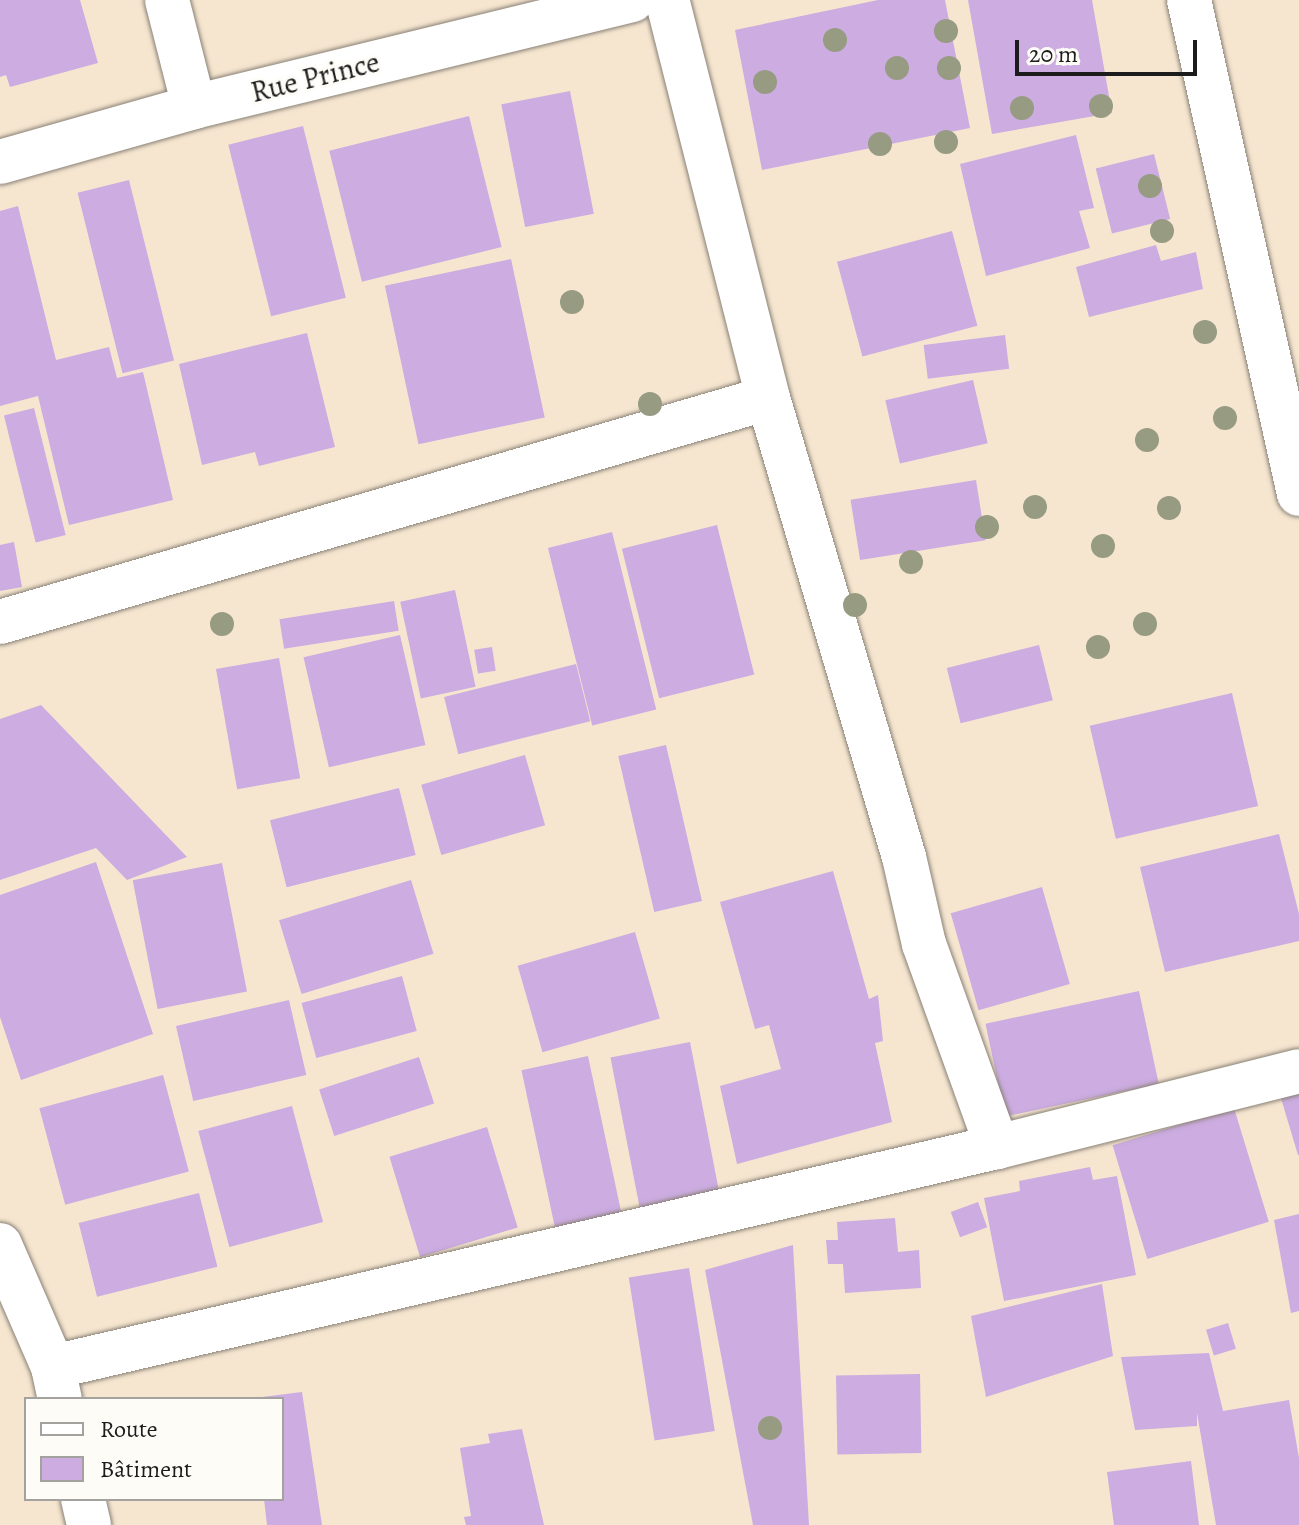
<!DOCTYPE html>
<html>
<head>
<meta charset="utf-8">
<style>
	body { margin:0 }
	#map { position:relative; width:1299px; height:1525px; overflow:hidden; background:#f6e6d0; font-family:Alegreya,serif }
	div>[style] { position:absolute }
	.building>* { inset:0; background:#ccace1; transform-origin:0 0 }
	.roads { filter:drop-shadow(0 0 2px #898176) drop-shadow(0 0 2px #898176) }
	.minor>* { height:44px; margin:-22px; padding:0 22px; transform-origin:22px; border-radius:22px; background:#fff }
	.tertiary>* { height:44px; margin:-22px; padding:0 22px; transform-origin:22px; border-radius:22px; background:#fff }
	.trees>* { width:24px; height:24px; margin:-12px; border-radius:50%; background:#969b82 }
	span { translate:-50% -50%; white-space:nowrap; text-align:center; line-height:1.15; -webkit-text-stroke:6px #fdfcf7; paint-order:stroke }
	.street-label { font-size:30px; color:#1c1c1c }
	.legend { position:absolute; left:24px; top:1397px; width:260px; height:104px; box-sizing:border-box; background:#fdfcf7; border:2px solid #a3a29f; margin:0; padding:10px 14px; list-style:none; font-size:24px; color:#1c1c1c }
	.legend li { display:flex; align-items:center; gap:16px; height:40px }
	.legend b { width:40px; border:2px solid #a3a29f }
	.scale { position:absolute; left:1015px; top:40px; width:182px; height:36px; box-sizing:border-box; border:4px solid #1c1c1c; border-top:0; padding-left:10px; font-size:24px; line-height:28px; white-space:nowrap; color:#1c1c1c; -webkit-text-stroke:6px #fdfcf7; paint-order:stroke }
</style>
</head>
<body>
<div id="map">
	<div class="building">
		<div style="clip-path:polygon(0 0,80px 0,98px 63px,10px 87px,6px 75px,0 77px)"></div>
		<div style="clip-path:polygon(878px 0,945px 0,970px 128px,762px 170px,735px 30px)"></div>
		<div style="clip-path:polygon(968px 0,1092px 0,1112px 113px,992px 134px)"></div>
		<div style="left:570px;top:91px;width:125px;height:70px;rotate:79deg"></div>
		<div style="left:469px;top:116px;width:135px;height:144px;rotate:76deg"></div>
		<div style="left:303px;top:126px;width:177px;height:77px;rotate:76deg"></div>
		<div style="clip-path:polygon(1076px 135px,1094px 208px,1079px 211px,1090px 248px,986px 276px,960px 164px)"></div>
		<div style="left:1154px;top:154px;width:67px;height:60px;rotate:76deg"></div>
		<div style="left:129px;top:180px;width:186px;height:53px;rotate:76deg"></div>
		<div style="clip-path:polygon(18px 206px,56px 360px,109px 347px,117px 378px,143px 372px,173px 500px,69px 525px,38px 396px,0 406px,0 211px)"></div>
		<div style="left:952px;top:231px;width:98px;height:119px;rotate:75deg"></div>
		<div style="clip-path:polygon(1156px 245px,1161px 261px,1196px 252px,1203px 289px,1089px 317px,1076px 267px)"></div>
		<div style="left:511px;top:259px;width:162px;height:129px;rotate:78deg"></div>
		<div style="clip-path:polygon(307px 333px,335px 447px,259px 466px,255px 452px,202px 465px,179px 364px)"></div>
		<div style="left:1005px;top:335px;width:34px;height:82px;rotate:83deg"></div>
		<div style="left:973px;top:380px;width:65px;height:90px;rotate:77deg"></div>
		<div style="left:34px;top:408px;width:131px;height:31px;rotate:76deg"></div>
		<div style="left:976px;top:480px;width:61px;height:127px;rotate:81deg"></div>
		<div style="left:717px;top:525px;width:154px;height:98px;rotate:76deg"></div>
		<div style="left:612px;top:532px;width:183px;height:66px;rotate:76deg"></div>
		<div style="clip-path:polygon(14px 542px,22px 587px,0 591px,0 545px)"></div>
		<div style="left:455px;top:590px;width:99px;height:56px;rotate:78deg"></div>
		<div style="left:394px;top:601px;width:30px;height:116px;rotate:81deg"></div>
		<div style="left:400px;top:635px;width:113px;height:99px;rotate:77deg"></div>
		<div style="left:1039px;top:645px;width:57px;height:95px;rotate:76deg"></div>
		<div style="left:492px;top:647px;width:24px;height:18px;rotate:81deg"></div>
		<div style="left:279px;top:658px;width:122px;height:64px;rotate:80deg"></div>
		<div style="left:576px;top:664px;width:59px;height:136px;rotate:76deg"></div>
		<div style="left:1232px;top:693px;width:116px;height:146px;rotate:77deg"></div>
		<div style="clip-path:polygon(41px 705px,187px 857px,127px 880px,96px 848px,0 880px,0 719px)"></div>
		<div style="left:666px;top:745px;width:160px;height:49px;rotate:77deg"></div>
		<div style="left:525px;top:755px;width:73px;height:108px;rotate:74deg"></div>
		<div style="left:399px;top:788px;width:69px;height:133px;rotate:76deg"></div>
		<div style="clip-path:polygon(1279px 834px,1299px 914px,1299px 941px,1165px 972px,1140px 867px)"></div>
		<div style="clip-path:polygon(96px 862px,153px 1034px,21px 1080px,0 1017px,0 895px)"></div>
		<div style="left:222px;top:863px;width:131px;height:91px;rotate:79deg"></div>
		<div style="clip-path:polygon(833px 871px,869px 999px,878px 995px,883px 1041px,875px 1043px,892px 1122px,737px 1164px,720px 1086px,781px 1069px,769px 1025px,755px 1029px,720px 902px)"></div>
		<div style="left:411px;top:880px;width:77px;height:138px;rotate:73deg"></div>
		<div style="left:1042px;top:887px;width:101px;height:95px;rotate:74deg"></div>
		<div style="left:635px;top:932px;width:90px;height:122px;rotate:74deg"></div>
		<div style="left:402px;top:976px;width:57px;height:104px;rotate:75deg"></div>
		<div style="left:1139px;top:991px;width:95px;height:157px;rotate:78deg"></div>
		<div style="left:289px;top:1000px;width:77px;height:116px;rotate:77deg"></div>
		<div style="left:690px;top:1042px;width:162px;height:81px;rotate:79deg"></div>
		<div style="left:588px;top:1056px;width:171px;height:68px;rotate:78deg"></div>
		<div style="left:419px;top:1057px;width:49px;height:105px;rotate:72deg"></div>
		<div style="left:163px;top:1075px;width:100px;height:128px;rotate:75deg"></div>
		<div style="clip-path:polygon(1299px 1079px,1299px 1155px,1298px 1155px,1277px 1085px)"></div>
		<div style="left:292px;top:1106px;width:120px;height:97px;rotate:75deg"></div>
		<div style="left:1234px;top:1108px;width:119px;height:127px;rotate:73deg"></div>
		<div style="left:487px;top:1127px;width:105px;height:102px;rotate:73deg"></div>
		<div style="clip-path:polygon(1090px 1167px,1093px 1180px,1117px 1176px,1136px 1275px,1004px 1301px,984px 1198px,1020px 1191px,1019px 1181px)"></div>
		<div style="left:199px;top:1193px;width:76px;height:124px;rotate:76deg"></div>
		<div style="left:978px;top:1202px;width:27px;height:29px;rotate:70deg"></div>
		<div style="clip-path:polygon(1299px 1214px,1299px 1311px,1291px 1313px,1274px 1220px)"></div>
		<div style="clip-path:polygon(895px 1218px,898px 1252px,919px 1250px,921px 1288px,845px 1293px,843px 1264px,828px 1264px,826px 1240px,838px 1240px,837px 1222px)"></div>
		<div style="clip-path:polygon(793px 1245px,809px 1525px,753px 1525px,705px 1270px)"></div>
		<div style="left:689px;top:1268px;width:165px;height:61px;rotate:81deg"></div>
		<div style="clip-path:polygon(1102px 1284px,1113px 1356px,986px 1397px,971px 1316px)"></div>
		<div style="left:1228px;top:1323px;width:27px;height:23px;rotate:73deg"></div>
		<div style="clip-path:polygon(1209px 1353px,1223px 1411px,1289px 1400px,1299px 1458px,1299px 1525px,1216px 1525px,1197px 1413px,1197px 1426px,1135px 1430px,1121px 1357px)"></div>
		<div style="left:920px;top:1374px;width:79px;height:84px;rotate:89deg"></div>
		<div style="clip-path:polygon(302px 1392px,322px 1525px,267px 1525px,264px 1499px,282px 1499px,282px 1399px,262px 1397px)"></div>
		<div style="clip-path:polygon(522px 1429px,544px 1525px,466px 1525px,464px 1517px,471px 1516px,460px 1448px,490px 1443px,488px 1434px)"></div>
		<div style="clip-path:polygon(1191px 1461px,1199px 1525px,1114px 1525px,1107px 1472px)"></div>
	</div>
	<div class="roads">
		<div class="minor">
			<div style="left:167px;top:0;width:110px;rotate:75.8deg"></div>
			<div style="left:0;top:162px;width:202px;rotate:-15.8deg"></div>
			<div style="left:194px;top:107px;width:451px;rotate:-13.7deg"></div>
			<div style="left:768px;top:398px;width:479px;rotate:73.5deg"></div>
			<div style="left:904px;top:857px;width:89px;rotate:77.1deg"></div>
			<div style="left:924px;top:944px;width:216px;rotate:70.2deg"></div>
			<div style="left:0;top:622px;width:800px;rotate:-16.26deg"></div>
			<div style="left:768px;top:398px;width:411px;rotate:-104.2deg"></div>
			<div style="left:0;top:1245px;width:133px;rotate:66.5deg"></div>
			<div style="left:53px;top:1367px;width:33px;rotate:78deg"></div>
			<div style="left:53px;top:1367px;width:969px;rotate:-13.12deg"></div>
			<div style="left:997px;top:1147px;width:311px;rotate:-14.1deg"></div>
			<div style="left:83px;top:1499px;width:27px;rotate:77deg"></div>
		</div>
		<div class="tertiary">
			<div style="left:1189px;top:0;width:506px;rotate:77.45deg"></div>
		</div>
	</div>
	<div class="trees">
		<div style="left:946px;top:31px"></div>
		<div style="left:835px;top:40px"></div>
		<div style="left:897px;top:68px"></div>
		<div style="left:949px;top:68px"></div>
		<div style="left:765px;top:82px"></div>
		<div style="left:1101px;top:106px"></div>
		<div style="left:1022px;top:108px"></div>
		<div style="left:946px;top:142px"></div>
		<div style="left:880px;top:144px"></div>
		<div style="left:1150px;top:186px"></div>
		<div style="left:1162px;top:231px"></div>
		<div style="left:572px;top:302px"></div>
		<div style="left:1205px;top:332px"></div>
		<div style="left:650px;top:404px"></div>
		<div style="left:1225px;top:418px"></div>
		<div style="left:1147px;top:440px"></div>
		<div style="left:1035px;top:507px"></div>
		<div style="left:1169px;top:508px"></div>
		<div style="left:987px;top:527px"></div>
		<div style="left:1103px;top:546px"></div>
		<div style="left:911px;top:562px"></div>
		<div style="left:855px;top:605px"></div>
		<div style="left:222px;top:624px"></div>
		<div style="left:1145px;top:624px"></div>
		<div style="left:1098px;top:647px"></div>
		<div style="left:770px;top:1428px"></div>
	</div>
	<div class="street-label">
		<span style="left:315px;top:77px;rotate:-14deg">Rue Prince</span>
	</div>
	<ul class="legend">
	<li><b style="height:10px;background:#fff"></b>Route</li>
	<li><b style="height:22px;background:#ccace1"></b>Bâtiment</li>
	</ul>
	<div class="scale">20 m</div>
</div>
</body>
</html>
